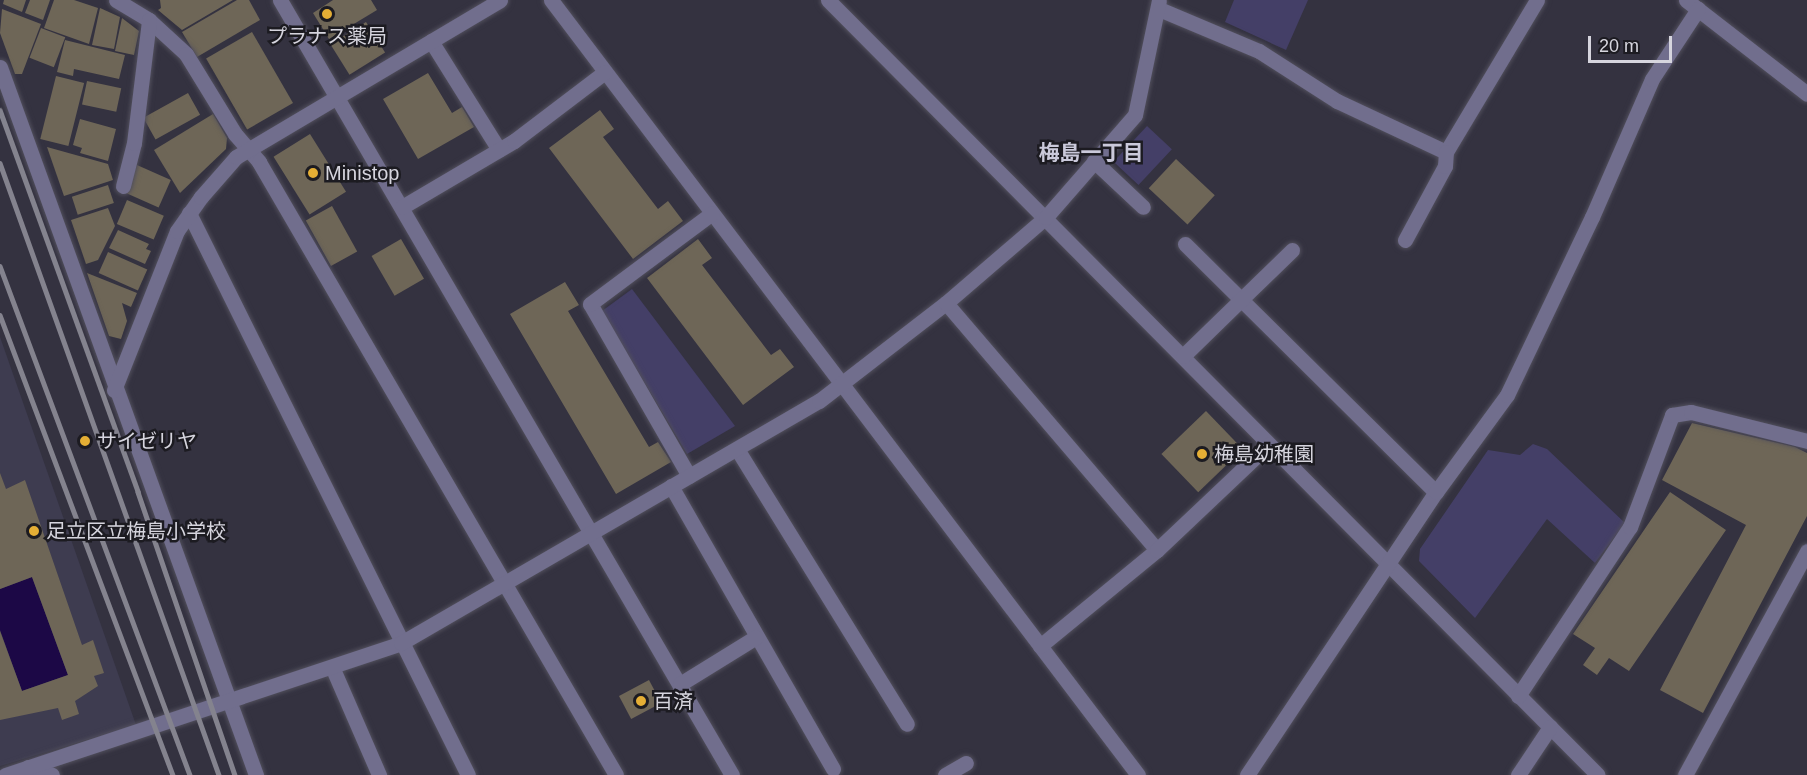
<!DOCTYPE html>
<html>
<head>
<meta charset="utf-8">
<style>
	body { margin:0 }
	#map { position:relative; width:1807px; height:775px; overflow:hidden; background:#343240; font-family:Arial,"Noto Sans JP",sans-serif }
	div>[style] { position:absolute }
	.built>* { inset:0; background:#3e3c50 }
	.green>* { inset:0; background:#443f67; transform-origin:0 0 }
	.water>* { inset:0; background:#1c0846 }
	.building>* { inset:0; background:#6e6657; transform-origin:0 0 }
	.roads { filter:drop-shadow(0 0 2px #514f5c) drop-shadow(0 0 2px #514f5c) }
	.minor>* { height:15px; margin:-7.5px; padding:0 7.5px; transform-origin:7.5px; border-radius:7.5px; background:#716e8d }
	.rail>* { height:4.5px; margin:-2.25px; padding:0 2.25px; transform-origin:2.25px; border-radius:2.25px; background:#84838e }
	.dots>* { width:16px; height:16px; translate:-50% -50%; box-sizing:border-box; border:3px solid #1c1b21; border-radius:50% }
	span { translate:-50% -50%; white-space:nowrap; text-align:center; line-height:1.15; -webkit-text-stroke:5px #1c1b21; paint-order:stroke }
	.poi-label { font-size:20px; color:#d6d5de }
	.left { translate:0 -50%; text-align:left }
	.neighbourhood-label { font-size:21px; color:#cac9da; font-weight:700 }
	.scale { position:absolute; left:1588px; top:36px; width:84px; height:27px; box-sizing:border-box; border:3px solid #d6d5de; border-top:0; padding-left:8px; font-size:18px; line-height:21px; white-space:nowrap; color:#d6d5de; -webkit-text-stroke:4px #1c1b21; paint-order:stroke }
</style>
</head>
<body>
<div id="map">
	<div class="built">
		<div style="clip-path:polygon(0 337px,136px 725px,0 766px)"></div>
	</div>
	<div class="green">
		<div style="clip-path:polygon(1234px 0,1308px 0,1286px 50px,1225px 22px)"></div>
		<div style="left:1147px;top:126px;width:34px;height:49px;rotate:43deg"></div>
		<div style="clip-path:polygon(632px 289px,735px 426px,687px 454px,602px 311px)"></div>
		<div style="clip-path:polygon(1533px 444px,1547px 449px,1625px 523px,1595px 563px,1547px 519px,1475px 618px,1419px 561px,1420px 549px,1488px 450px,1520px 455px)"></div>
	</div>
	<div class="water">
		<div style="clip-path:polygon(32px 577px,68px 675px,22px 691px,0 630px,0 589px)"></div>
	</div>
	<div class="building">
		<div style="clip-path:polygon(4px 0,26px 0,22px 12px,3px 4px)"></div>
		<div style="clip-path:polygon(30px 0,50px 0,43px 20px,25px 13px)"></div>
		<div style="clip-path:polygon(54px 0,74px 0,98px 8px,89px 44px,44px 28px)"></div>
		<div style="clip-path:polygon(233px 0,182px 30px,158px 10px,161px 8px,160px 0)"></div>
		<div style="clip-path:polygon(237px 0,249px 0,260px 20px,197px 57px,182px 32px)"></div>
		<div style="clip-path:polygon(333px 0,371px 0,377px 10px,329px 39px,313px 13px)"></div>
		<div style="clip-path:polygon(100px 8px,120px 17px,114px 49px,92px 45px)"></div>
		<div style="clip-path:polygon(2px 9px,41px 24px,22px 74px,15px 74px,0 33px)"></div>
		<div style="clip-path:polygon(122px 18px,139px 31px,134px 55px,115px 51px)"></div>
		<div style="left:366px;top:22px;width:36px;height:42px;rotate:58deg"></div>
		<div style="left:41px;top:28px;width:26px;height:32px;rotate:21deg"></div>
		<div style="left:252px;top:32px;width:82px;height:53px;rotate:60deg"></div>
		<div style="clip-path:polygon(65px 40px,125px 55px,119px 79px,74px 69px,73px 76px,57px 72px)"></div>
		<div style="clip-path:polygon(428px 73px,452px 113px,462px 107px,474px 127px,418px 159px,383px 99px)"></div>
		<div style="left:56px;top:76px;width:29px;height:65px;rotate:14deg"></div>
		<div style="left:87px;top:81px;width:35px;height:24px;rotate:12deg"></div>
		<div style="left:188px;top:93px;width:25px;height:51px;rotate:61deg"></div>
		<div style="clip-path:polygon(600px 110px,614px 129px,603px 137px,658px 209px,668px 201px,683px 221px,633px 259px,549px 148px)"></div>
		<div style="clip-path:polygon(213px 114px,227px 138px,226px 149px,180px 193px,154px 150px)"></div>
		<div style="clip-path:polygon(80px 119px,116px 129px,108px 161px,80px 153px,82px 148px,73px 145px)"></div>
		<div style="left:310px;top:134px;width:68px;height:43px;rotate:58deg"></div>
		<div style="clip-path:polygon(47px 147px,108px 164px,113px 180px,64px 196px)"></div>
		<div style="left:1176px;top:159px;width:53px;height:40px;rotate:43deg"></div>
		<div style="left:137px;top:165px;width:37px;height:30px;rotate:24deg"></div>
		<div style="left:108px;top:185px;width:19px;height:38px;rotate:72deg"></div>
		<div style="left:127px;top:200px;width:40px;height:26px;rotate:23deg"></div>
		<div style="left:332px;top:206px;width:52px;height:30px;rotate:61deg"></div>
		<div style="clip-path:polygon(108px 208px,115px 226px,98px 260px,86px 264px,71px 220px)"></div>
		<div style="clip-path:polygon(118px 230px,149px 244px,146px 249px,151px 251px,145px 264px,109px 248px)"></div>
		<div style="left:401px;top:239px;width:46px;height:34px;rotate:60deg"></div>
		<div style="clip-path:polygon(698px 239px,712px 258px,702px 265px,771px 355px,780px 349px,794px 367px,743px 405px,647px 278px)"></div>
		<div style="left:108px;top:252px;width:43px;height:23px;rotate:24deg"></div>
		<div style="clip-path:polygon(87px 273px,137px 293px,131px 307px,122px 303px,127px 321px,121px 339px,109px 336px)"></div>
		<div style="clip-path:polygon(565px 282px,579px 305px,568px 311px,649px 447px,658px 442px,671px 462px,616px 494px,510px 314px)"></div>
		<div style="left:1206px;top:411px;width:53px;height:62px;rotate:46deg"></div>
		<div style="clip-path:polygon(1692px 423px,1795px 447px,1807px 453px,1807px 516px,1703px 713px,1660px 690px,1746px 525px,1662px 480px)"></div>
		<div style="clip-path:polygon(0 473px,6px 489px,25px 480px,82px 645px,93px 640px,104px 673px,94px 676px,98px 686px,75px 701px,79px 714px,62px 720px,58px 708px,0 720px,0 631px,22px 691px,68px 675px,32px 577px,0 589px)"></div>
		<div style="clip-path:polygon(1670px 492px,1726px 530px,1629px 671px,1609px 658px,1597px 675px,1583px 665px,1595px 648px,1573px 634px)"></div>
		<div style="left:649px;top:680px;width:26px;height:34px;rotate:62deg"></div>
	</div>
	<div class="roads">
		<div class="minor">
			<div style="left:116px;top:0;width:39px;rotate:31deg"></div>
			<div style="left:149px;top:20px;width:50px;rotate:42.6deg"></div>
			<div style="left:186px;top:54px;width:94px;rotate:58.5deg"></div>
			<div style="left:235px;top:134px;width:37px;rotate:49deg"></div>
			<div style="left:259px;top:162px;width:709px;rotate:59.78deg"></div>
			<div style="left:280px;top:0;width:897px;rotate:59.75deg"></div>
			<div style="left:551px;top:0;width:972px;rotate:52.86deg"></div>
			<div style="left:828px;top:0;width:1092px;rotate:45.19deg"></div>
			<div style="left:1686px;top:0;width:153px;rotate:37.8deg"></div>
			<div style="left:1159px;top:9px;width:108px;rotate:22.8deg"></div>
			<div style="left:1259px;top:51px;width:93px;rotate:32.7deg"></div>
			<div style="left:1337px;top:101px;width:120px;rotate:25.1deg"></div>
			<div style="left:1446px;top:152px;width:177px;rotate:-59.1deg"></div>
			<div style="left:431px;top:41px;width:128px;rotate:58deg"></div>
			<div style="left:0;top:67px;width:753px;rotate:70.12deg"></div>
			<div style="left:1094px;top:161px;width:67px;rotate:43.2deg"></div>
			<div style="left:123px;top:186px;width:44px;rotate:-75.7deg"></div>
			<div style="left:134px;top:143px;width:124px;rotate:-83deg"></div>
			<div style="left:402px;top:207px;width:130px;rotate:-30.5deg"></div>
			<div style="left:514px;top:141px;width:114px;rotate:-37.2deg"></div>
			<div style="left:189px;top:213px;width:627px;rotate:63.6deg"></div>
			<div style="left:1405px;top:240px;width:84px;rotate:-61.6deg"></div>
			<div style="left:1445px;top:166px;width:14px;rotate:-86deg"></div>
			<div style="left:1185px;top:244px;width:353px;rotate:44.7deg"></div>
			<div style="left:946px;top:303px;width:325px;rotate:49.5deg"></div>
			<div style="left:1183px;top:356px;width:152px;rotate:-44.2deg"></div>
			<div style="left:114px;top:390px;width:171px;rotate:-68.4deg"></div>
			<div style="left:177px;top:231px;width:42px;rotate:-54.8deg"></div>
			<div style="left:201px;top:197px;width:53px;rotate:-48.8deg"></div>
			<div style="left:236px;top:157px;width:307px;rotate:-30.7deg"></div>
			<div style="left:737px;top:449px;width:323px;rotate:58.3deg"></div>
			<div style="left:689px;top:476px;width:198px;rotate:-119.9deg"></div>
			<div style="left:590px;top:304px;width:152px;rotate:-36.7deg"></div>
			<div style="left:671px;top:486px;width:326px;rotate:60.2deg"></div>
			<div style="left:1040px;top:646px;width:151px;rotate:-39.4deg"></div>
			<div style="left:1157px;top:550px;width:154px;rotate:-43.4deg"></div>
			<div style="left:333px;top:669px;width:116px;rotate:66.5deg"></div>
			<div style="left:680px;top:684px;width:89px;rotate:-31.7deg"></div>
			<div style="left:1518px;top:696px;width:203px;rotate:-56.5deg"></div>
			<div style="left:1630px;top:527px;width:120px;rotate:-69.4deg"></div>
			<div style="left:1672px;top:415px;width:19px;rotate:-9deg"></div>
			<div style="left:1691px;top:412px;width:120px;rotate:14deg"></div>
			<div style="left:28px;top:767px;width:25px;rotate:18deg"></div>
			<div style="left:5px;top:775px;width:417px;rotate:-18.4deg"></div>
			<div style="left:401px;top:643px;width:483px;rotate:-30.1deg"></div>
			<div style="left:819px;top:401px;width:160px;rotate:-37.7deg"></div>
			<div style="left:946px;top:303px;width:132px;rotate:-40.7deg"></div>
			<div style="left:1046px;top:217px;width:135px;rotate:-48.9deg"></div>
			<div style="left:1135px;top:115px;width:117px;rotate:-78.2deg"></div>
			<div style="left:945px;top:775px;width:24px;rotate:-30deg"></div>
			<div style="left:1247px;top:775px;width:340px;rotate:-56.3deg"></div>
			<div style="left:1436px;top:492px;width:120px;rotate:-53.8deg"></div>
			<div style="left:1507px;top:395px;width:197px;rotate:-64.5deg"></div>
			<div style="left:1592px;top:217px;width:150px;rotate:-66.5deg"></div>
			<div style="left:1652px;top:79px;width:84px;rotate:-56.7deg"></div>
			<div style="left:1518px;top:775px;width:58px;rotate:-56.3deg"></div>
			<div style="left:1685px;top:775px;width:255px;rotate:-61.4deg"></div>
		</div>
	</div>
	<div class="rail">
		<div style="left:0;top:110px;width:406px;rotate:70.1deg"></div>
		<div style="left:138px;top:492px;width:299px;rotate:71.1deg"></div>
		<div style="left:0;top:163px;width:650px;rotate:70.31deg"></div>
		<div style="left:0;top:266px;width:543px;rotate:69.53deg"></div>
		<div style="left:0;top:315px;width:491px;rotate:69.4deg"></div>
	</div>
	<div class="dots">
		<div style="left:327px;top:14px;background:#e4ae35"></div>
		<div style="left:313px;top:173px;background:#e4ae35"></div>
		<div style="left:85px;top:441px;background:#e4ae35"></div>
		<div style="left:1202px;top:454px;background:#e4ae35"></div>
		<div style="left:34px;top:531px;background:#e4ae35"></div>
		<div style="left:641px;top:701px;background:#e4ae35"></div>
	</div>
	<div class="poi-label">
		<span style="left:327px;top:36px">プラナス薬局</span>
		<span class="left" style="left:325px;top:173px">Ministop</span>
		<span class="left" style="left:97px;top:441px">サイゼリヤ</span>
		<span class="left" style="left:1214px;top:454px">梅島幼稚園</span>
		<span class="left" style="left:46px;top:531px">足立区立梅島小学校</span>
		<span class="left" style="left:653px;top:701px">百済</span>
	</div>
	<div class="neighbourhood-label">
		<span style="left:1091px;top:153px">梅島一丁目</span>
	</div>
	<div class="scale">20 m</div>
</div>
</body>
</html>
